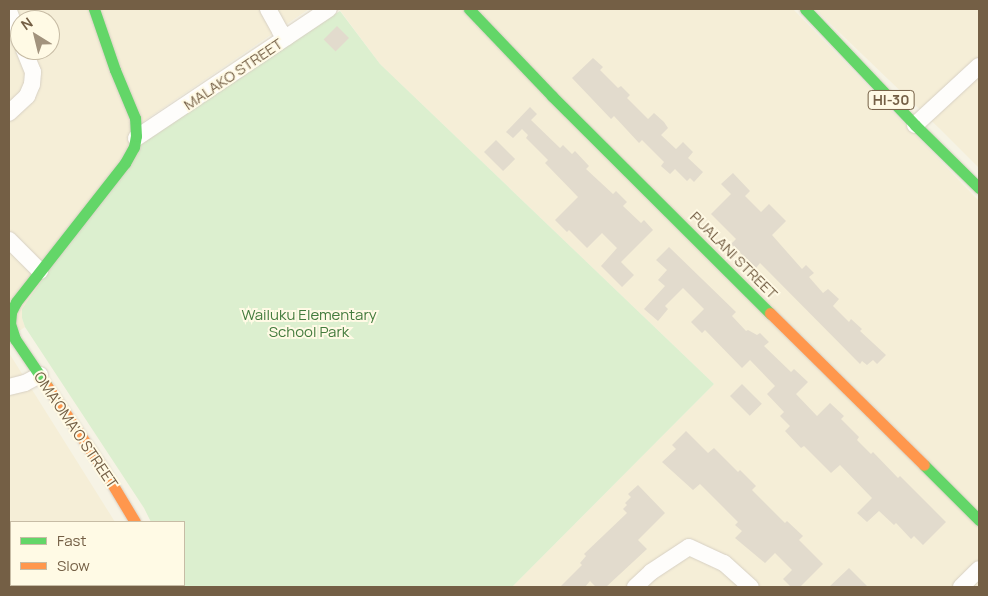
<!DOCTYPE html>
<html>
<head>
<meta charset="utf-8">
<style>
	body { margin:0 }
	#map { position:relative; width:988px; height:596px; overflow:hidden; background:#f6f3e5; font-family:Manrope,sans-serif }
	div>[style] { position:absolute }
	.residential>* { inset:0; background:#f5eed7 }
	.green>* { inset:0; background:#dcefcf }
	.building>* { inset:0; background:#e2dbcd; transform-origin:0 0 }
	.roads { filter:drop-shadow(0 0 1px #d7d0c3) drop-shadow(0 0 1px #d7d0c3) }
	.street>* { height:16px; margin:-8px; padding:0 8px; transform-origin:8px; border-radius:8px; background:#fefdfb }
	.fast>* { height:11px; margin:-5.5px; padding:0 5.5px; transform-origin:5.5px; border-radius:5.5px; background:#63d668 }
	.slow>* { height:11px; margin:-5.5px; padding:0 5.5px; transform-origin:5.5px; border-radius:5.5px; background:#ff974d }
	span { translate:-50% -50%; white-space:nowrap; text-align:center; line-height:1.15; -webkit-text-stroke:4px #fffae5; paint-order:stroke }
	.shield-label span { padding:1px 4px; background:#fffae5; border:1px solid; border-radius:4px; -webkit-text-stroke-width:0 }
	.shield-label { font-size:14px; color:#745f45; font-weight:700 }
	.street-label { font-size:15px; color:#745f45 }
	.park-label { font-size:15px; color:#437b3d }
	.frame { position:absolute; inset:0; border:10px solid #745f45; pointer-events:none }
	.legend { position:absolute; left:10px; top:521px; width:175px; height:65px; box-sizing:border-box; background:#fffae5; border:1px solid #c7bca5; margin:0; padding:6px 9px; list-style:none; font-size:15px; color:#745f45 }
	.legend li { display:flex; align-items:center; gap:10px; height:25px }
	.legend b { width:25px; border:1px solid #c7bca5 }
	.north { position:absolute; left:10px; top:10px; width:50px; height:50px; box-sizing:border-box; background:#fffae5; border:1px solid #c7bca5; border-radius:50%; rotate:324deg; font-size:14px; font-weight:700; line-height:20px; text-align:center; color:#745f45 }
	.north::after { content:''; display:block; margin:auto; width:18px; height:22px; background:#a2937d; clip-path:polygon(50% 0,100% 100%,50% 72%,0 100%) }
</style>
</head>
<body>
<div id="map">
	<div class="residential">
		<div style="clip-path:polygon(evenodd,9px 9px,309px 9px,144px 121px,22px 318px,25px 327px,9px 338px,9px 9px,20px 20px,50px 20px,50px 50px,20px 50px,20px 20px)"></div>
		<div style="clip-path:polygon(339px 9px,793px 9px,979px 201px,979px 587px,512px 587px,714px 384px,380px 64px)"></div>
		<div style="clip-path:polygon(815px 9px,979px 9px,979px 168px,939px 128px)"></div>
		<div style="clip-path:polygon(9px 353px,115px 522px,11px 522px,11px 585px,145px 585px,146px 587px,9px 587px)"></div>
	</div>
	<div class="green">
		<div style="clip-path:polygon(340px 11px,380px 64px,714px 384px,512px 587px,176px 587px,175px 585px,184px 585px,184px 522px,151px 522px,144px 508px,25px 327px,22px 318px,22px 309px,142px 136px)"></div>
	</div>
	<div class="building">
		<div style="left:337px;top:26px;width:17px;height:19px;rotate:45deg"></div>
		<div style="clip-path:polygon(593px 58px,603px 67px,600px 70px,618px 88px,621px 86px,630px 95px,627px 98px,648px 119px,654px 113px,664px 122px,668px 128px,661px 135px,676px 149px,683px 142px,693px 152px,688px 158px,703px 172px,694px 182px,690px 178px,687px 181px,675px 169px,670px 174px,661px 166px,664px 162px,642px 140px,639px 143px,614px 116px,611px 119px,572px 78px)"></div>
		<div style="clip-path:polygon(530px 107px,537px 114px,531px 120px,560px 148px,563px 145px,572px 154px,575px 151px,589px 166px,586px 169px,613px 194px,616px 191px,627px 202px,623px 206px,641px 223px,644px 220px,653px 230px,621px 262px,634px 275px,622px 287px,601px 266px,617px 248px,602px 233px,587px 248px,569px 230px,567px 232px,555px 220px,578px 197px,545px 163px,548px 160px,526px 138px,528px 135px,522px 129px,513px 138px,506px 132px)"></div>
		<div style="left:496px;top:140px;width:27px;height:17px;rotate:45deg"></div>
		<div style="clip-path:polygon(733px 173px,750px 191px,745px 196px,761px 212px,769px 204px,786px 221px,772px 235px,802px 269px,806px 265px,814px 273px,809px 277px,823px 293px,828px 289px,839px 299px,833px 306px,849px 322px,851px 319px,862px 329px,860px 331px,886px 355px,877px 364px,873px 360px,867px 365px,862px 361px,860px 364px,760px 263px,756px 268px,731px 244px,736px 239px,711px 214px,731px 194px,721px 184px)"></div>
		<div style="clip-path:polygon(669px 247px,736px 312px,732px 316px,746px 331px,748px 330px,757px 335px,760px 333px,769px 342px,764px 346px,791px 372px,794px 369px,808px 382px,796px 394px,817px 416px,830px 403px,844px 416px,841px 419px,859px 437px,857px 440px,871px 454px,873px 452px,898px 478px,900px 476px,946px 522px,923px 545px,914px 536px,911px 539px,896px 523px,894px 525px,879px 511px,867px 522px,857px 513px,872px 498px,840px 465px,831px 473px,804px 446px,801px 448px,785px 431px,790px 426px,780px 416px,784px 412px,767px 394px,775px 386px,750px 360px,742px 368px,705px 330px,702px 333px,691px 322px,704px 309px,683px 288px,665px 306px,668px 309px,658px 321px,644px 309px,665px 286px,658px 280px,667px 270px,656px 260px)"></div>
		<div style="left:742px;top:384px;width:28px;height:17px;rotate:45deg"></div>
		<div style="clip-path:polygon(686px 431px,708px 453px,714px 448px,738px 472px,740px 470px,756px 486px,752px 490px,785px 523px,787px 521px,803px 536px,799px 540px,823px 564px,800px 587px,791px 587px,783px 579px,792px 570px,775px 553px,765px 563px,735px 538px,742px 531px,735px 525px,738px 522px,700px 484px,693px 490px,662px 462px,676px 449px,672px 445px)"></div>
		<div style="clip-path:polygon(638px 485px,665px 513px,638px 540px,647px 549px,606px 587px,596px 587px,590px 581px,585px 587px,560px 587px,582px 565px,580px 563px,586px 556px,584px 554px,627px 513px,623px 509px,627px 505px,625px 503px,631px 497px,628px 494px)"></div>
		<div style="clip-path:polygon(849px 568px,868px 587px,829px 587px)"></div>
	</div>
	<div class="roads">
		<div class="street">
			<div style="left:268px;top:9px;width:25px;rotate:61deg"></div>
			<div style="left:280px;top:31px;width:9px;rotate:41deg"></div>
			<div style="left:9px;top:11px;width:32px;rotate:70deg"></div>
			<div style="left:9px;top:113px;width:25px;rotate:-43deg"></div>
			<div style="left:27px;top:96px;width:13px;rotate:-67deg"></div>
			<div style="left:32px;top:84px;width:12px;rotate:-85deg"></div>
			<div style="left:33px;top:72px;width:24px;rotate:-112deg"></div>
			<div style="left:915px;top:125px;width:87px;rotate:-42.7deg"></div>
			<div style="left:136px;top:138px;width:232px;rotate:-33.8deg"></div>
			<div style="left:9px;top:240px;width:44px;rotate:45deg"></div>
			<div style="left:9px;top:387px;width:16px;rotate:-14deg"></div>
			<div style="left:25px;top:383px;width:17px;rotate:-28deg"></div>
			<div style="left:9px;top:538px;width:4px;rotate:63deg"></div>
			<div style="left:36px;top:585px;width:2px;rotate:63deg"></div>
			<div style="left:161px;top:585px;width:2px;rotate:63deg"></div>
			<div style="left:635px;top:587px;width:22px;rotate:-43deg"></div>
			<div style="left:651px;top:572px;width:45px;rotate:-33.3deg"></div>
			<div style="left:689px;top:547px;width:38px;rotate:25deg"></div>
			<div style="left:724px;top:563px;width:36px;rotate:42deg"></div>
			<div style="left:961px;top:587px;width:25px;rotate:-45deg"></div>
		</div>
		<div class="fast">
			<div style="left:469px;top:9px;width:120px;rotate:46.3deg"></div>
			<div style="left:552px;top:96px;width:308px;rotate:44.9deg"></div>
			<div style="left:805px;top:9px;width:160px;rotate:46.5deg"></div>
			<div style="left:915px;top:125px;width:90px;rotate:44.5deg"></div>
			<div style="left:47px;top:386px;width:57px;rotate:-124.2deg"></div>
			<div style="left:15px;top:339px;width:16px;rotate:-108deg"></div>
			<div style="left:10px;top:324px;width:12px;rotate:-85deg"></div>
			<div style="left:11px;top:312px;width:11px;rotate:-63deg"></div>
			<div style="left:16px;top:302px;width:177px;rotate:-51.9deg"></div>
			<div style="left:125px;top:163px;width:18px;rotate:-61deg"></div>
			<div style="left:134px;top:147px;width:11px;rotate:-80deg"></div>
			<div style="left:136px;top:136px;width:18px;rotate:-93deg"></div>
			<div style="left:135px;top:118px;width:52px;rotate:-112.6deg"></div>
			<div style="left:115px;top:70px;width:65px;rotate:-109deg"></div>
			<div style="left:924px;top:465px;width:78px;rotate:45deg"></div>
		</div>
		<div class="slow">
			<div style="left:770px;top:313px;width:216px;rotate:44.6deg"></div>
			<div style="left:47px;top:386px;width:98px;rotate:55.8deg"></div>
			<div style="left:102px;top:467px;width:64px;rotate:59deg"></div>
		</div>
	</div>
	<div class="shield-label">
		<span style="left:891px;top:100px">HI-30</span>
	</div>
	<div class="street-label">
		<span style="left:233px;top:74px;rotate:-34deg">MALAKO STREET</span>
		<span style="left:734px;top:255px;rotate:45deg">PUALANI STREET</span>
		<span style="left:76px;top:430px;rotate:56deg">OMA'OMA'O STREET</span>
	</div>
	<div class="park-label">
		<span style="left:309px;top:323px">Wailuku Elementary<br>School Park</span>
	</div>
	<div class="frame"></div>
	<ul class="legend">
	<li><b style="height:6px;background:#63d668"></b>Fast</li>
	<li><b style="height:6px;background:#ff974d"></b>Slow</li>
	</ul>
	<div class="north">N</div>
</div>
</body>
</html>
